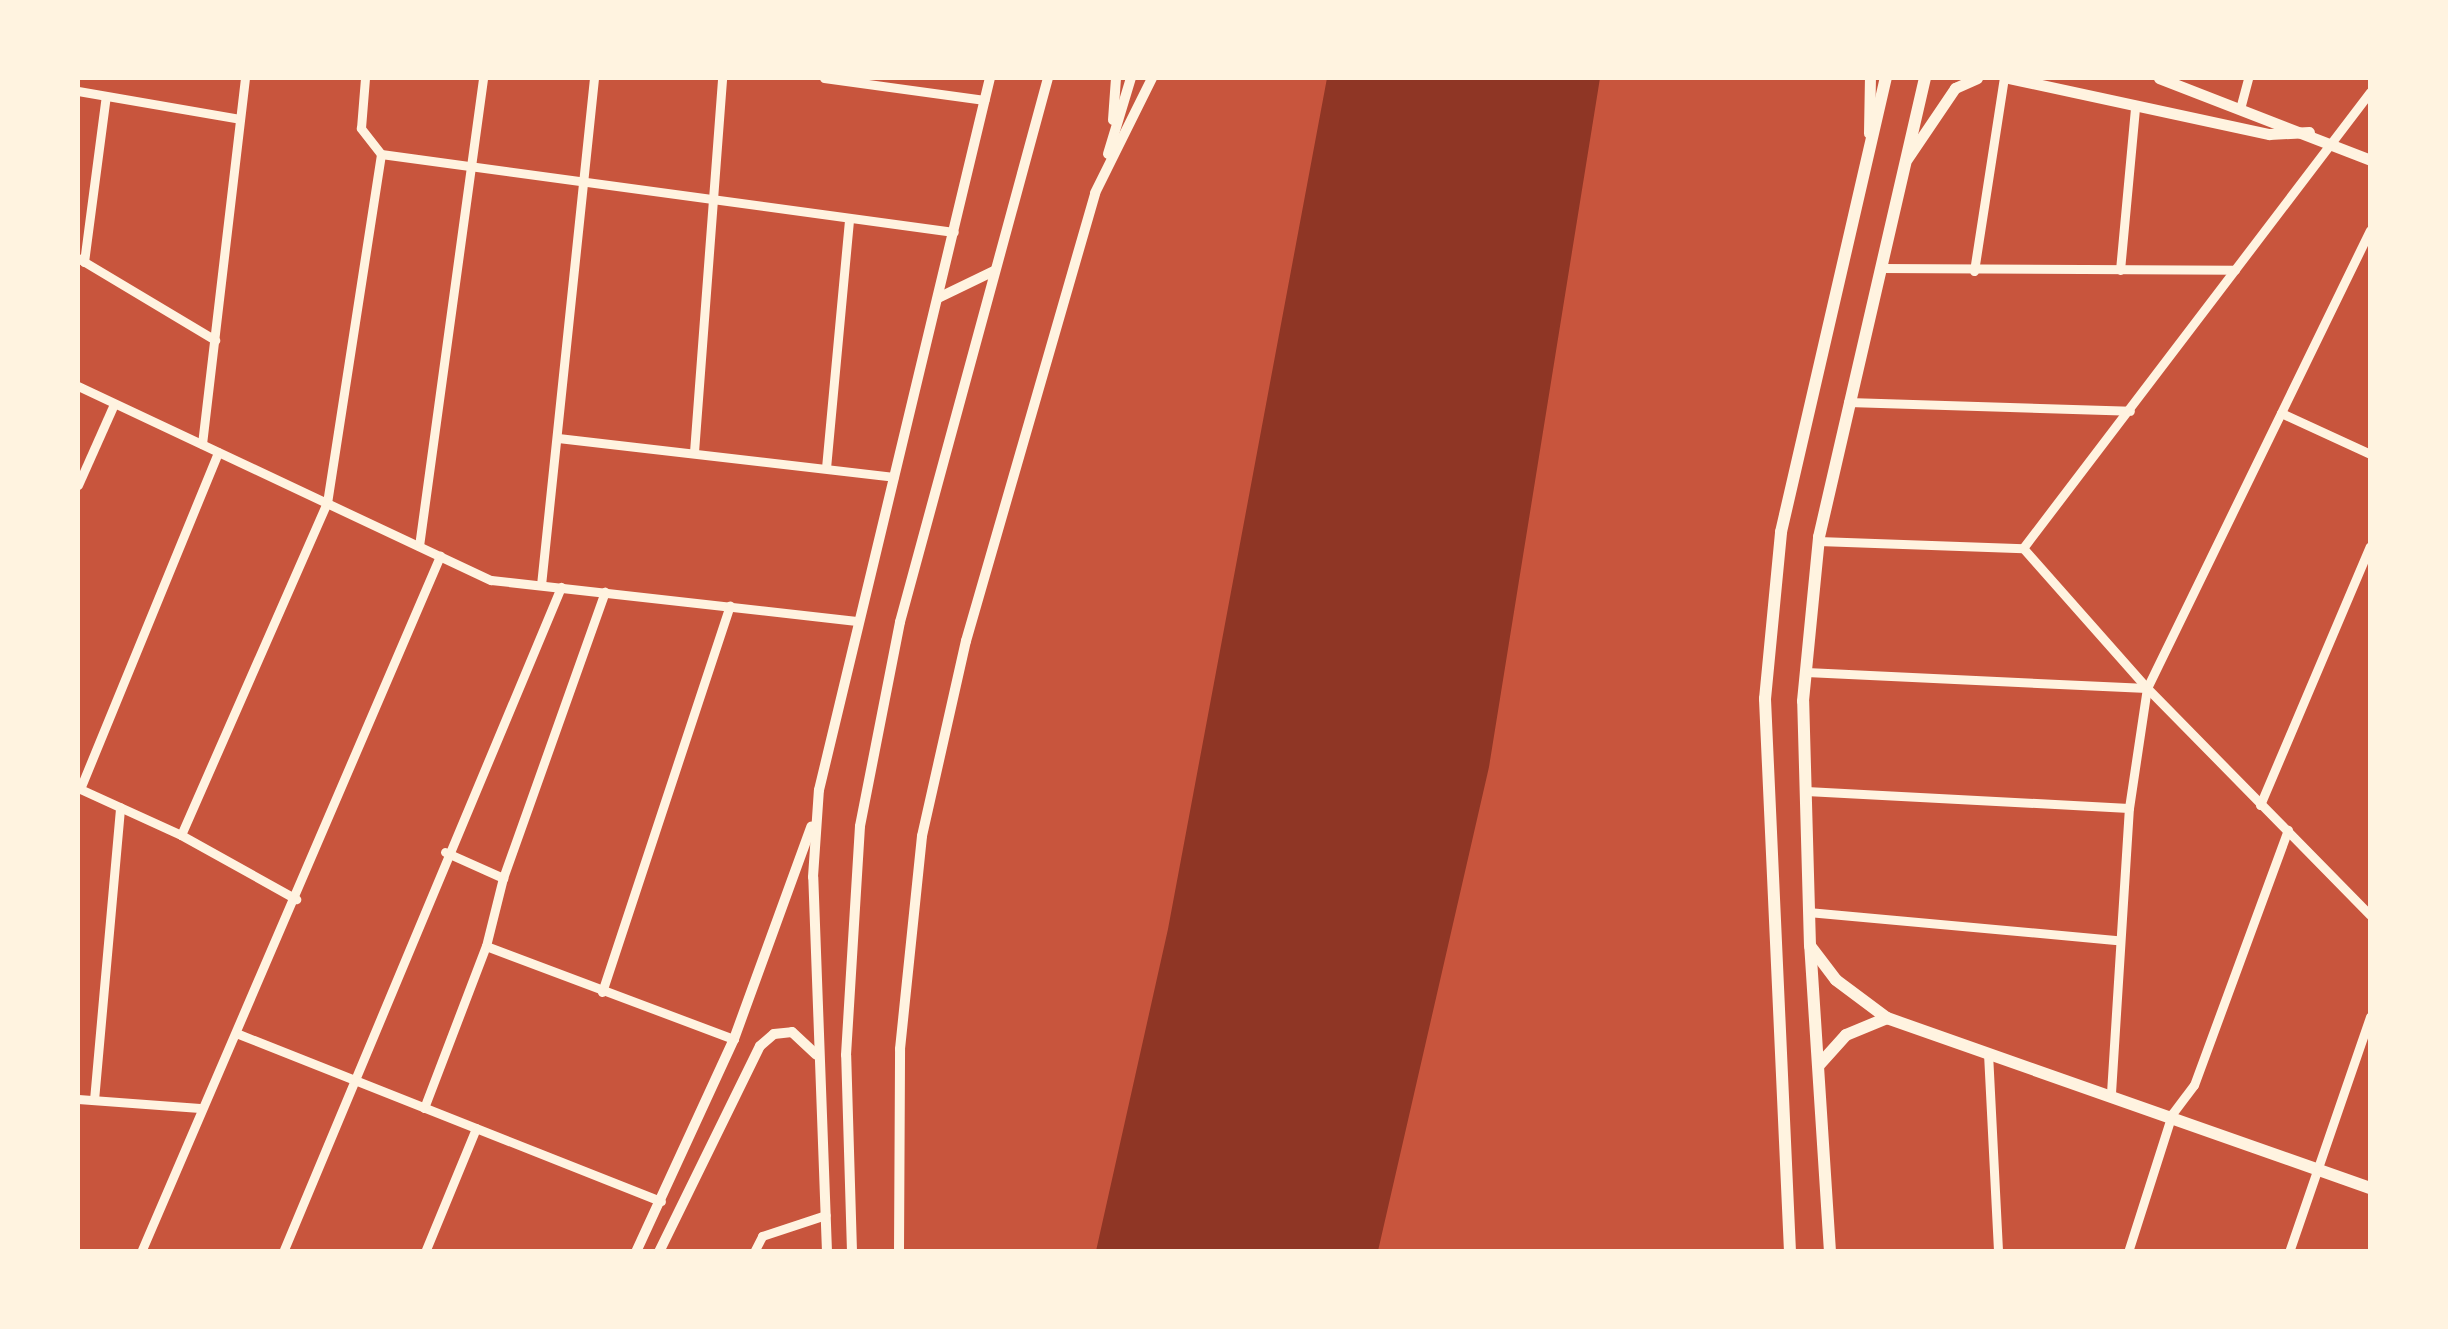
<!DOCTYPE html>
<html>
<head>
<meta charset="utf-8">
<style>
	body { margin:0 }
	#map { position:relative; width:2448px; height:1329px; overflow:hidden; background:#c8553d; font-family:Inter,sans-serif }
	div>[style] { position:absolute }
	.water>* { inset:0; background:#8f3625 }
	.minor>* { height:9px; margin:-4.5px; padding:0 4.5px; transform-origin:4.5px; border-radius:4.5px; background:#fff3e0 }
	.tertiary>* { height:10px; margin:-5px; padding:0 5px; transform-origin:5px; border-radius:5px; background:#fff3e0 }
	.secondary>* { height:11px; margin:-5.5px; padding:0 5.5px; transform-origin:5.5px; border-radius:5.5px; background:#fff3e0 }
	.primary>* { height:12px; margin:-6px; padding:0 6px; transform-origin:6px; border-radius:6px; background:#fff3e0 }
	span { translate:-50% -50%; white-space:nowrap; text-align:center; line-height:1.15; -webkit-text-stroke:8px #fff3e0; paint-order:stroke }
	.frame { position:absolute; inset:0; border:80px solid #fff3e0; pointer-events:none }
</style>
</head>
<body>
<div id="map">
	<div class="water">
		<div style="clip-path:polygon(1327px 78px,1600px 78px,1489px 767px,1378px 1251px,1096px 1251px,1168px 929px)"></div>
	</div>
	<div class="minor">
		<div style="left:824px;top:78px;width:162px;rotate:7.8deg"></div>
		<div style="left:78px;top:91px;width:164px;rotate:9.8deg"></div>
		<div style="left:2241px;top:105px;width:28px;rotate:-75deg"></div>
		<div style="left:381px;top:154px;width:578px;rotate:7.75deg"></div>
		<div style="left:78px;top:258px;width:160px;rotate:30.9deg"></div>
		<div style="left:84px;top:262px;width:167px;rotate:-82.5deg"></div>
		<div style="left:1881px;top:268px;width:354px;rotate:0.3deg"></div>
		<div style="left:2120px;top:270px;width:164px;rotate:-84.7deg"></div>
		<div style="left:1974px;top:271px;width:195px;rotate:-81.2deg"></div>
		<div style="left:78px;top:386px;width:456px;rotate:25.2deg"></div>
		<div style="left:491px;top:580px;width:370px;rotate:6.4deg"></div>
		<div style="left:1848px;top:402px;width:282px;rotate:1.8deg"></div>
		<div style="left:2281px;top:413px;width:98px;rotate:24.7deg"></div>
		<div style="left:558px;top:438px;width:338px;rotate:6.6deg"></div>
		<div style="left:202px;top:444px;width:369px;rotate:-83.3deg"></div>
		<div style="left:694px;top:452px;width:375px;rotate:-85.7deg"></div>
		<div style="left:826px;top:468px;width:249px;rotate:-84.7deg"></div>
		<div style="left:78px;top:485px;width:89px;rotate:-66deg"></div>
		<div style="left:1818px;top:541px;width:205px;rotate:2deg"></div>
		<div style="left:2023px;top:548px;width:187px;rotate:48.5deg"></div>
		<div style="left:2147px;top:688px;width:318px;rotate:45.5deg"></div>
		<div style="left:419px;top:546px;width:472px;rotate:-82.2deg"></div>
		<div style="left:2023px;top:548px;width:573px;rotate:-52.73deg"></div>
		<div style="left:541px;top:585px;width:510px;rotate:-84.03deg"></div>
		<div style="left:1806px;top:672px;width:341px;rotate:2.7deg"></div>
		<div style="left:78px;top:788px;width:113px;rotate:24.5deg"></div>
		<div style="left:181px;top:835px;width:132px;rotate:29.1deg"></div>
		<div style="left:80px;top:789px;width:364px;rotate:-67.7deg"></div>
		<div style="left:1806px;top:791px;width:323px;rotate:3deg"></div>
		<div style="left:2260px;top:805px;width:281px;rotate:-67deg"></div>
		<div style="left:181px;top:835px;width:363px;rotate:-66.3deg"></div>
		<div style="left:327px;top:503px;width:353px;rotate:-81.2deg"></div>
		<div style="left:381px;top:154px;width:33px;rotate:-128deg"></div>
		<div style="left:361px;top:128px;width:50px;rotate:-85.4deg"></div>
		<div style="left:445px;top:852px;width:64px;rotate:24.1deg"></div>
		<div style="left:1808px;top:912px;width:311px;rotate:5.2deg"></div>
		<div style="left:486px;top:946px;width:265px;rotate:20.6deg"></div>
		<div style="left:602px;top:992px;width:407px;rotate:-71.7deg"></div>
		<div style="left:236px;top:1033px;width:457px;rotate:21.6deg"></div>
		<div style="left:1988px;top:1053px;width:199px;rotate:87.1deg"></div>
		<div style="left:2111px;top:1093px;width:286px;rotate:-86.4deg"></div>
		<div style="left:2129px;top:808px;width:121px;rotate:-81.5deg"></div>
		<div style="left:2147px;top:688px;width:509px;rotate:-64.04deg"></div>
		<div style="left:78px;top:1099px;width:122px;rotate:4.2deg"></div>
		<div style="left:94px;top:1100px;width:294px;rotate:-84.9deg"></div>
		<div style="left:424px;top:1108px;width:173px;rotate:-69.1deg"></div>
		<div style="left:486px;top:946px;width:70px;rotate:-76deg"></div>
		<div style="left:503px;top:878px;width:304px;rotate:-70.4deg"></div>
		<div style="left:141px;top:1252px;width:758px;rotate:-66.75deg"></div>
		<div style="left:283px;top:1252px;width:721px;rotate:-67.31deg"></div>
		<div style="left:425px;top:1252px;width:134px;rotate:-67.6deg"></div>
		<div style="left:754px;top:1252px;width:18px;rotate:-63deg"></div>
		<div style="left:762px;top:1236px;width:67px;rotate:-18.2deg"></div>
		<div style="left:2128px;top:1252px;width:145px;rotate:-72.3deg"></div>
		<div style="left:2172px;top:1114px;width:36px;rotate:-53deg"></div>
		<div style="left:2194px;top:1085px;width:272px;rotate:-69.8deg"></div>
		<div style="left:2289px;top:1252px;width:249px;rotate:-71deg"></div>
	</div>
	<div class="tertiary">
		<div style="left:1113px;top:120px;width:42px;rotate:-85.9deg"></div>
		<div style="left:1108px;top:154px;width:79px;rotate:-73.2deg"></div>
		<div style="left:938px;top:298px;width:62px;rotate:-25.7deg"></div>
		<div style="left:636px;top:1252px;width:234px;rotate:-65.3deg"></div>
		<div style="left:734px;top:1039px;width:226px;rotate:-70deg"></div>
		<div style="left:659px;top:1252px;width:229px;rotate:-63.9deg"></div>
		<div style="left:760px;top:1046px;width:18px;rotate:-41deg"></div>
		<div style="left:774px;top:1034px;width:18px;rotate:-6deg"></div>
		<div style="left:792px;top:1032px;width:33px;rotate:43deg"></div>
		<div style="left:827px;top:1252px;width:375px;rotate:-92.1deg"></div>
		<div style="left:813px;top:877px;width:87px;rotate:-86.1deg"></div>
		<div style="left:819px;top:790px;width:732px;rotate:-76.5deg"></div>
		<div style="left:852px;top:1252px;width:197px;rotate:-91.7deg"></div>
		<div style="left:846px;top:1055px;width:229px;rotate:-86.5deg"></div>
		<div style="left:860px;top:826px;width:208px;rotate:-78.9deg"></div>
		<div style="left:900px;top:622px;width:564px;rotate:-74.78deg"></div>
		<div style="left:899px;top:1252px;width:203px;rotate:-89.7deg"></div>
		<div style="left:900px;top:1049px;width:214px;rotate:-84.1deg"></div>
		<div style="left:922px;top:836px;width:200px;rotate:-77.3deg"></div>
		<div style="left:966px;top:641px;width:466px;rotate:-73.9deg"></div>
		<div style="left:1095px;top:193px;width:128px;rotate:-63.6deg"></div>
	</div>
	<div class="secondary">
		<div style="left:2009px;top:78px;width:266px;rotate:12.2deg"></div>
		<div style="left:2269px;top:134px;width:40px;rotate:-2.9deg"></div>
		<div style="left:2159px;top:78px;width:226px;rotate:21.2deg"></div>
		<div style="left:1869px;top:133px;width:55px;rotate:-89deg"></div>
		<div style="left:1907px;top:159px;width:86px;rotate:-55.9deg"></div>
		<div style="left:1955px;top:88px;width:24px;rotate:-24deg"></div>
	</div>
	<div class="primary">
		<div style="left:1811px;top:947px;width:41px;rotate:52.9deg"></div>
		<div style="left:1836px;top:980px;width:64px;rotate:36.7deg"></div>
		<div style="left:1887px;top:1018px;width:512px;rotate:19.39deg"></div>
		<div style="left:1819px;top:1065px;width:40px;rotate:-48deg"></div>
		<div style="left:1846px;top:1035px;width:44px;rotate:-22.5deg"></div>
		<div style="left:1790px;top:1252px;width:554px;rotate:-92.59deg"></div>
		<div style="left:1765px;top:699px;width:168px;rotate:-84.5deg"></div>
		<div style="left:1781px;top:532px;width:466px;rotate:-77deg"></div>
		<div style="left:1830px;top:1252px;width:307px;rotate:-93.7deg"></div>
		<div style="left:1810px;top:946px;width:245px;rotate:-91.6deg"></div>
		<div style="left:1803px;top:701px;width:165px;rotate:-84.4deg"></div>
		<div style="left:1819px;top:537px;width:471px;rotate:-77deg"></div>
	</div>
	<div class="frame"></div>
</div>
</body>
</html>
